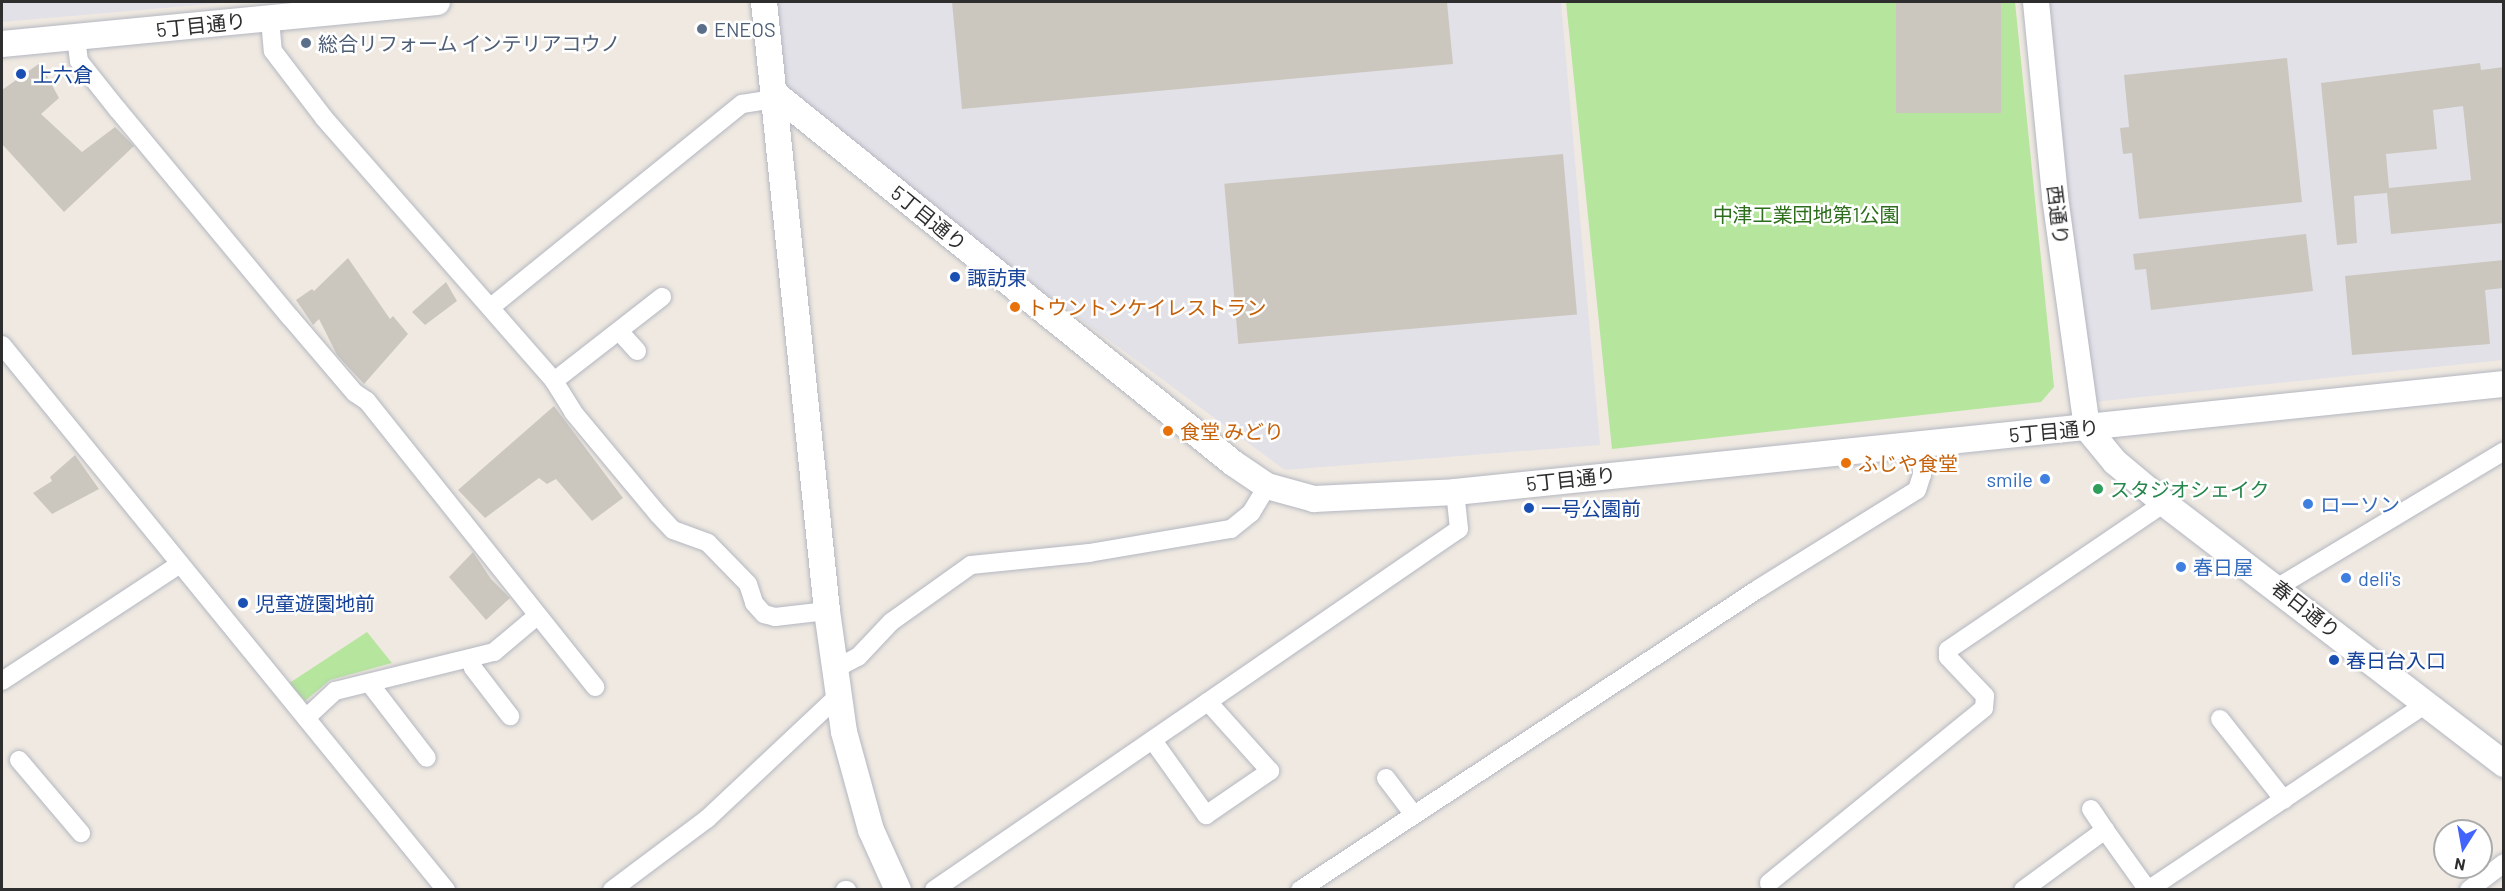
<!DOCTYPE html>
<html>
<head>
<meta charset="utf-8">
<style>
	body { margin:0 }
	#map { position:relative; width:2505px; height:891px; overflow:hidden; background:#efe9e1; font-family:Barlow,"Noto Sans JP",sans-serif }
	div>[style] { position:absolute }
	.industrial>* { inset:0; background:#e3e1e8 }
	.green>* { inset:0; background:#b6e59e }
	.building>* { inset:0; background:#cbc7bf; transform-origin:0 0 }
	.roads { filter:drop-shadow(0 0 2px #b4b7c1) drop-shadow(0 0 2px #b4b7c1) }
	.street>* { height:18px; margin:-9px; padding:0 9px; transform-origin:9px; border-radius:9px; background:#fff }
	.secondary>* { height:26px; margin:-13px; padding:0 13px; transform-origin:13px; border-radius:13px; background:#fff }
	.dots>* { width:16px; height:16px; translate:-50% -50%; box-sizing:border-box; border:3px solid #fff; border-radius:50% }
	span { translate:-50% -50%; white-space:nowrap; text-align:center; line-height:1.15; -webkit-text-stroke:5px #fff; paint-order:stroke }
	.street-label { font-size:20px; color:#2e2e2e }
	.service-label { font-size:20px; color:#4e5e75 }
	.left { translate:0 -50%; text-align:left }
	.transit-label { font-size:20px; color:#164399 }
	.park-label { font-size:20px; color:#2c6e1b }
	.food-label { font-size:20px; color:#c56008 }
	.shop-label { font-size:20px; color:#366cbe }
	.right { translate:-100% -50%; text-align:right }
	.leisure-label { font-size:20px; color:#27864d }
	.frame { position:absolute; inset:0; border:3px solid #2e2e2e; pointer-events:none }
	.north { position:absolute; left:2433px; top:819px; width:60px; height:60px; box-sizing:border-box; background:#fff; border:2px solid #ababab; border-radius:50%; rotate:191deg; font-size:16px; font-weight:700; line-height:24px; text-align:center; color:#2e2e2e }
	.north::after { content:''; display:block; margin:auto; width:21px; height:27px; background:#4264fb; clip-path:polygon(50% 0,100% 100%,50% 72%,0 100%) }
</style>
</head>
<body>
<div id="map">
	<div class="industrial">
		<div style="clip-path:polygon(2px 2px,233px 2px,2px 22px)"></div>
		<div style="clip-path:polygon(765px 2px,1561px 2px,1600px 445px,1285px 470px,774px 93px)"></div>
		<div style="clip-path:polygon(2041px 2px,2503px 2px,2503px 360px,2083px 403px)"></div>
	</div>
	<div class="green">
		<div style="clip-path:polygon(1566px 2px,2015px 2px,2054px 387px,2041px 402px,1612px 449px)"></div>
		<div style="clip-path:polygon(367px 632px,392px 663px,330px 680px,305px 701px,288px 684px)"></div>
	</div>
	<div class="building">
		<div style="clip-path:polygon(952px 2px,1447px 2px,1453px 64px,962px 109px)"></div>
		<div style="left:1896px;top:2px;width:105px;height:111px"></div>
		<div style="clip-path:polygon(2287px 58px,2302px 202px,2139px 219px,2132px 153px,2123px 154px,2120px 128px,2129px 127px,2124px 75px)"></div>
		<div style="clip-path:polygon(40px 63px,59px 98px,41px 114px,82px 152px,115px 127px,134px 146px,64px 212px,2px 144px,2px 90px)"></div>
		<div style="clip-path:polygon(evenodd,2480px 63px,2481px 70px,2504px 67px,2504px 223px,2391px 234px,2387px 193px,2354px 196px,2357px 243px,2337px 245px,2321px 83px,2480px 63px,2463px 106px,2471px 180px,2389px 188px,2386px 154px,2437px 149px,2433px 110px,2463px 106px)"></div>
		<div style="left:1563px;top:154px;width:161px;height:340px;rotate:85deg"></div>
		<div style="clip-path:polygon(2306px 234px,2313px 291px,2151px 310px,2146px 269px,2135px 270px,2133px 254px)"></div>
		<div style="clip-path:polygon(348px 258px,390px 319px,393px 316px,408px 334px,364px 384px,337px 355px,319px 319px,313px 325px,296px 300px,312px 289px,314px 291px)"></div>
		<div style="clip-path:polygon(2504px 260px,2504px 288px,2485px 290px,2490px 344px,2352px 355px,2345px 276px)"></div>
		<div style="clip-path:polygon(446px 282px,457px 301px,425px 325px,412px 312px)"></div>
		<div style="clip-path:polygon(554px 406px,623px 498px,592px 521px,556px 479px,547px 484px,539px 478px,485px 518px,458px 490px)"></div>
		<div style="clip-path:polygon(75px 455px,99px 489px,52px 514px,33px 493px,52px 481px,50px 477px)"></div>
		<div style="clip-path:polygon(473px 552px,491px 579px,510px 598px,486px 620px,449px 577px)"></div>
	</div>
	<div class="roads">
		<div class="street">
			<div style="left:270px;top:19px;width:32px;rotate:85deg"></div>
			<div style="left:273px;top:51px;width:84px;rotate:52.7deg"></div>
			<div style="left:324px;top:118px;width:349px;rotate:48.8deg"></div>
			<div style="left:554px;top:381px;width:137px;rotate:-37.9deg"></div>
			<div style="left:76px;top:37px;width:24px;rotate:83deg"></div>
			<div style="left:79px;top:61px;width:63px;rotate:51.5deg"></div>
			<div style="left:118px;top:110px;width:269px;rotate:50.3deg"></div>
			<div style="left:290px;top:317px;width:100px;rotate:49.5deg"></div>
			<div style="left:355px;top:393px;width:14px;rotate:34deg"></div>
			<div style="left:367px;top:401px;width:366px;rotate:51.4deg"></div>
			<div style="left:491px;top:307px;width:323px;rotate:-39deg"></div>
			<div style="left:742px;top:104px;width:32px;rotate:-9deg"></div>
			<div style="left:619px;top:331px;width:27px;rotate:48deg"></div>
			<div style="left:2px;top:345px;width:703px;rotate:50.83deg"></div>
			<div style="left:554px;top:381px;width:36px;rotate:58deg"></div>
			<div style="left:573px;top:412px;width:133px;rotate:50.2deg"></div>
			<div style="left:658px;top:514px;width:22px;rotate:47deg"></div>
			<div style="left:673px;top:530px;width:37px;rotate:20deg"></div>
			<div style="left:708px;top:543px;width:57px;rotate:45.7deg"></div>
			<div style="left:748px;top:584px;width:20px;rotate:72deg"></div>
			<div style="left:754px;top:603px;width:15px;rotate:48deg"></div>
			<div style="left:764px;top:614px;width:11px;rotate:15deg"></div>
			<div style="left:775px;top:617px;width:52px;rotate:-6.6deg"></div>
			<div style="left:2278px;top:587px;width:264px;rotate:-31deg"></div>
			<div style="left:471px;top:659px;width:9px;rotate:77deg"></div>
			<div style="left:473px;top:668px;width:61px;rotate:52.4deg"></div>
			<div style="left:835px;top:669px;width:26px;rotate:-28deg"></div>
			<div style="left:858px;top:657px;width:48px;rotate:-46.7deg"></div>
			<div style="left:891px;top:622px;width:98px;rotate:-35.5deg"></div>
			<div style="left:971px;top:565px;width:119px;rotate:-5.8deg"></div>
			<div style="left:1089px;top:553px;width:144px;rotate:-9.6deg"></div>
			<div style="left:1231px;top:529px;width:26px;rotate:-39deg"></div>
			<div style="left:1251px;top:513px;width:31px;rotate:-59deg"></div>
			<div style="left:2px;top:681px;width:213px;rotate:-33.3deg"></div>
			<div style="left:370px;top:684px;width:93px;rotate:52.4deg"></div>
			<div style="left:306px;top:718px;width:40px;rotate:-43deg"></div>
			<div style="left:335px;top:691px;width:164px;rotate:-13.8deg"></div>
			<div style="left:494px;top:652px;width:57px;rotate:-40.1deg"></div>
			<div style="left:2220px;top:719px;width:103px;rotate:51.7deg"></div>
			<div style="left:1154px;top:742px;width:90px;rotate:54.5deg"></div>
			<div style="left:1206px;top:815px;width:78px;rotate:-34.5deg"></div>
			<div style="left:1270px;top:771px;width:93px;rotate:-131.9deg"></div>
			<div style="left:19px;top:760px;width:96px;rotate:49.7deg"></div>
			<div style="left:1386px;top:778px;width:46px;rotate:52.9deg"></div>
			<div style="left:2091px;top:809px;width:25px;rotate:56deg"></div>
			<div style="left:1769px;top:883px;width:277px;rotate:-39.1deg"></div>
			<div style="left:1984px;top:708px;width:12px;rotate:-85deg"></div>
			<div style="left:1985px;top:696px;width:54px;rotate:-133.5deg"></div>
			<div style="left:1948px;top:657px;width:7px;rotate:-90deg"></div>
			<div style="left:1948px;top:650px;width:261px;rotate:-34.2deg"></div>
			<div style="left:612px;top:890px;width:119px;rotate:-36.8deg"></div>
			<div style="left:707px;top:819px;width:180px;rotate:-43.2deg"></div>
			<div style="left:845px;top:890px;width:2px"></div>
			<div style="left:934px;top:890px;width:637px;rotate:-34.51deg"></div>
			<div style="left:1459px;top:529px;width:37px;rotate:-96deg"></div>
			<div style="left:1300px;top:890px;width:548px;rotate:-33.31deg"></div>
			<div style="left:1758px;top:589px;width:187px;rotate:-31.9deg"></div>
			<div style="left:1917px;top:490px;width:16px;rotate:-72deg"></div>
			<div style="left:1922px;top:475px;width:32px;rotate:-92deg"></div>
			<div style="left:2023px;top:890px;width:102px;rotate:-36.2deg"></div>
			<div style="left:2105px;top:830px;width:74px;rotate:54.4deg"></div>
			<div style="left:2148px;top:890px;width:336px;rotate:-33.8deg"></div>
			<div style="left:2469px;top:890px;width:44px;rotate:-37.6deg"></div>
		</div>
		<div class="secondary">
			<div style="left:764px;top:2px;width:612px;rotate:84.09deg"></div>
			<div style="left:827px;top:611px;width:122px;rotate:82deg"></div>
			<div style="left:844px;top:732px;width:102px;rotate:74.6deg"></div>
			<div style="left:871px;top:830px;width:66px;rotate:65.8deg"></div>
			<div style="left:2036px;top:2px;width:196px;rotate:84.4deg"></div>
			<div style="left:2055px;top:197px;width:233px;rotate:82.1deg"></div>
			<div style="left:2px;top:44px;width:437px;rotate:-5.5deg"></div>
			<div style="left:774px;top:93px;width:590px;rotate:38.87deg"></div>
			<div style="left:1233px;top:463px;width:41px;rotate:34.1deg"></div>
			<div style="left:1267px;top:486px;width:49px;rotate:15.5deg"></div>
			<div style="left:1314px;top:499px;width:141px;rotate:-2.8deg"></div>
			<div style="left:1455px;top:492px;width:1055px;rotate:-5.88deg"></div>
			<div style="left:2087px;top:428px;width:44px;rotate:50.5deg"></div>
			<div style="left:2115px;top:462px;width:64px;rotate:39.9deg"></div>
			<div style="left:2164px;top:503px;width:429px;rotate:37.5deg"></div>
		</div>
	</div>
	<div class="dots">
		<div style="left:702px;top:29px;background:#5c6f8a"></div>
		<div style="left:306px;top:43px;background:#5c6f8a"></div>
		<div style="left:21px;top:74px;background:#1a4fb4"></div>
		<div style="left:955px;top:277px;background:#1a4fb4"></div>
		<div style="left:1015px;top:307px;background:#e8710a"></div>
		<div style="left:1168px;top:431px;background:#e8710a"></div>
		<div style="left:1846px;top:463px;background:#e8710a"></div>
		<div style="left:2045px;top:479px;background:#3f7fe0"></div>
		<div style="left:2098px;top:489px;background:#2e9e5b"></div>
		<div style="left:2308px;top:504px;background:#3f7fe0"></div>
		<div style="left:1529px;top:508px;background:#1a4fb4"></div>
		<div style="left:2181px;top:567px;background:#3f7fe0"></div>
		<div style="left:2346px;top:578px;background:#3f7fe0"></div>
		<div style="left:243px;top:603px;background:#1a4fb4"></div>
		<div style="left:2334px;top:660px;background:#1a4fb4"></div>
	</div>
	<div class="street-label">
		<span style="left:201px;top:25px;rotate:-6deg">5丁目通り</span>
		<span style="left:2058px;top:215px;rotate:83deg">西通り</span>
		<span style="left:929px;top:218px;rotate:39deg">5丁目通り</span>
		<span style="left:2054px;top:431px;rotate:-5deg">5丁目通り</span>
		<span style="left:1571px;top:479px;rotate:-6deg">5丁目通り</span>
		<span style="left:2306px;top:609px;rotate:38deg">春日通り</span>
	</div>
	<div class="service-label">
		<span class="left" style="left:714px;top:29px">ENEOS</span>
		<span class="left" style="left:318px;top:43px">総合リフォーム インテリアコウノ</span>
	</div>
	<div class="transit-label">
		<span class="left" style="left:33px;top:74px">上六倉</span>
		<span class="left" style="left:967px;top:277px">諏訪東</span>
		<span class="left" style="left:1541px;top:508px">一号公園前</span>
		<span class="left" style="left:255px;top:603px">児童遊園地前</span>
		<span class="left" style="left:2346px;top:660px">春日台入口</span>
	</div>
	<div class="park-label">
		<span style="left:1806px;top:214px">中津工業団地第1公園</span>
	</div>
	<div class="food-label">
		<span class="left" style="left:1027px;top:307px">トウントンケイレストラン</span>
		<span class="left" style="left:1180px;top:431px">食堂 みどり</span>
		<span class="left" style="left:1858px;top:463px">ふじや食堂</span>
	</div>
	<div class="shop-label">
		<span class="right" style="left:2033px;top:479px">smile</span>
		<span class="left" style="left:2320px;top:504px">ローソン</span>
		<span class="left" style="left:2193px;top:567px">春日屋</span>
		<span class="left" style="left:2358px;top:578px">deli's</span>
	</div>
	<div class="leisure-label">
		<span class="left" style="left:2110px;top:489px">スタジオシェイク</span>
	</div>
	<div class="frame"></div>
	<div class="north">N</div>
</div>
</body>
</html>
